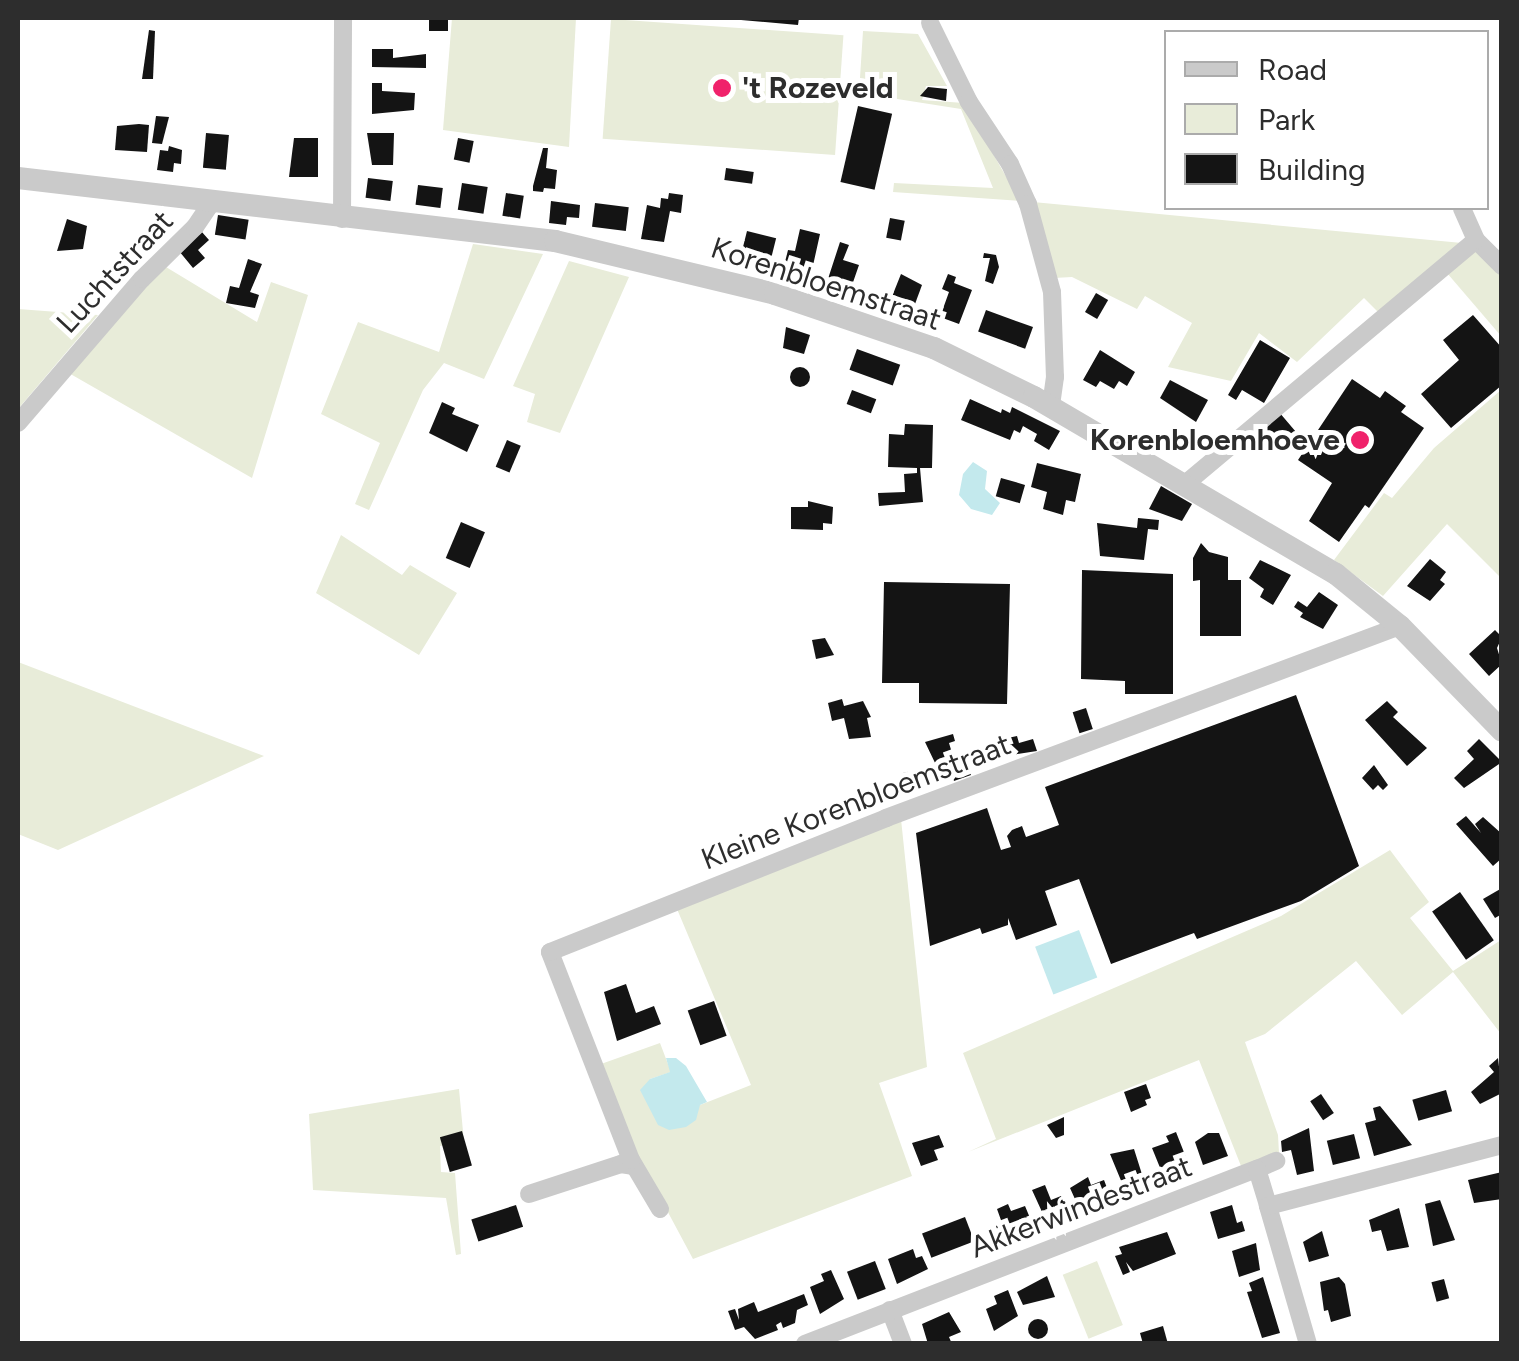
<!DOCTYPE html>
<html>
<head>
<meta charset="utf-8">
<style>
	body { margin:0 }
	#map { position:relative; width:1519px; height:1361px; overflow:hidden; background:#fff; font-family:Figtree,sans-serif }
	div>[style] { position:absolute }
	.green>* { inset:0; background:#e8ecd9; transform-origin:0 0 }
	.water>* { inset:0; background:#c3e9ed; transform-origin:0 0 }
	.building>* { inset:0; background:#141414; transform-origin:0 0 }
	.round { border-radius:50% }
	.minor>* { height:18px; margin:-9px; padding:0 9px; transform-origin:9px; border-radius:9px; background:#cacaca }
	.tertiary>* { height:22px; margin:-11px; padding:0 11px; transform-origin:11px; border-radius:11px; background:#cacaca }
	.dots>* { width:28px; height:28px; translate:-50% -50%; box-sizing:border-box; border:5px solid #fff; border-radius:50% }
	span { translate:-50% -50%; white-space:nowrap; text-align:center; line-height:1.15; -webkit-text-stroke:10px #fff; paint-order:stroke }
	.poi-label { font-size:30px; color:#2d2d2d; font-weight:700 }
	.left { translate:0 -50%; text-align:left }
	.right { translate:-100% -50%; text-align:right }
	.street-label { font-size:30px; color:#2d2d2d }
	.frame { position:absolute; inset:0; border:20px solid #2d2d2d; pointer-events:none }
	.legend { position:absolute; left:1164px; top:30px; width:325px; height:180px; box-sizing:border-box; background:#fff; border:2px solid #ababab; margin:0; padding:12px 18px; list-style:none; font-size:30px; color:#2d2d2d }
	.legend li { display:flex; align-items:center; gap:20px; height:50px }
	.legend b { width:50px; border:2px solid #ababab }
</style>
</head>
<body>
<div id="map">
	<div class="green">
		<div style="clip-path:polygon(452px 18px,576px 18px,569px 147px,443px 130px)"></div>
		<div style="left:611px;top:19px;width:233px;height:120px;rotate:4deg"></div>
		<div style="clip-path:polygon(863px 31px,918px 34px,947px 86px,926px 86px,922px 100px,964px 103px,1020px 201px,893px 192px,894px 183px,993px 188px,961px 109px,859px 93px)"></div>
		<div style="clip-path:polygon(1033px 202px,1462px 243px,1381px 315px,1364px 298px,1297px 362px,1259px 333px,1231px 381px,1168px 367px,1192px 323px,1145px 296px,1137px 309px,1072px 277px,1054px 278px)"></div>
		<div style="clip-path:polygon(473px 244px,543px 254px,484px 379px,444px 363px,423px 390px,369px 510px,355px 504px,380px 443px,321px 414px,358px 322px,439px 352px)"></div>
		<div style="clip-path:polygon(1476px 248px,1501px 274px,1501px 336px,1447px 273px)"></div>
		<div style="clip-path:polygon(569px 261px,629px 277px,560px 433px,527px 422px,535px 394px,513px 386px)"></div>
		<div style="clip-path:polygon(161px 264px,257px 322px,271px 282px,308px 295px,252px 478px,67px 372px)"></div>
		<div style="clip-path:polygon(18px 309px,98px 315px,18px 409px)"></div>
		<div style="clip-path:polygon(1501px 390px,1501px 578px,1447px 524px,1383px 596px,1334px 560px,1384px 493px,1392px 498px,1434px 448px)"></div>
		<div style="clip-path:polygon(341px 535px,402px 575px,410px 565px,457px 593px,419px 655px,316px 593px)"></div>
		<div style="clip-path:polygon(18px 662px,264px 756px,58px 850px,18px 834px)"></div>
		<div style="clip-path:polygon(901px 819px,927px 1067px,879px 1083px,912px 1176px,693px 1259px,640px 1160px,601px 1064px,660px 1043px,671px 1072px,650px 1079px,700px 1105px,751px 1085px,677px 909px)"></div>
		<div style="clip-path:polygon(1390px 850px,1429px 902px,1410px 918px,1453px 971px,1501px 940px,1501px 1034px,1453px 972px,1402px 1015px,1356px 961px,1265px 1034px,1245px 1042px,1278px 1135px,1279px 1153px,1241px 1166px,1199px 1060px,968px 1152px,996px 1139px,963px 1053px,1281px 916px)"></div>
		<div style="clip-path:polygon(459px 1089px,464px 1142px,440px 1146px,441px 1172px,455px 1173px,461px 1254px,456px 1255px,446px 1198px,313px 1190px,309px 1114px)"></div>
		<div style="left:1097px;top:1261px;width:69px;height:37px;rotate:68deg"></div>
	</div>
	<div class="water">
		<div style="clip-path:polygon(973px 462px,987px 471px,985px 489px,1000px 503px,992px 515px,971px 509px,959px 495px,963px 474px)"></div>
		<div style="left:1079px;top:930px;width:51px;height:47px;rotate:69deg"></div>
		<div style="clip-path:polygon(666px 1058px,676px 1058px,686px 1066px,707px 1102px,700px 1105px,696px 1120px,686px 1127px,669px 1130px,658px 1125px,640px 1090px,650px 1079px,670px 1072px)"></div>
	</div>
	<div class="building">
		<div style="left:429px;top:18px;width:19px;height:13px"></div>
		<div style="clip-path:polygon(741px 18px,799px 18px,798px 25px,741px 20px)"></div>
		<div style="clip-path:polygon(149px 30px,155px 31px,153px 79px,142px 79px)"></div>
		<div style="clip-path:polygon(372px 49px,393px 49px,393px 58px,426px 54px,426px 68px,372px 67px)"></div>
		<div style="clip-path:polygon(372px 83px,382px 83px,382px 91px,415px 93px,414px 110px,372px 114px)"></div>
		<div style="clip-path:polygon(928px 87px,947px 89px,946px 101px,920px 96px)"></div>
		<div style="left:858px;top:106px;width:35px;height:78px;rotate:13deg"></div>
		<div style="clip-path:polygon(156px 116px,169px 117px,162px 144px,152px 143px)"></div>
		<div style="clip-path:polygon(139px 124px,149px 125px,147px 152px,115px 150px,117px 126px)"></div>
		<div style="left:206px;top:133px;width:23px;height:35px;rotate:5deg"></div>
		<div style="clip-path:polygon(367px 133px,394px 133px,393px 165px,372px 165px)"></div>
		<div style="clip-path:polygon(294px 138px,318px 138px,318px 177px,289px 177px)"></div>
		<div style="left:458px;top:138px;width:16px;height:22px;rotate:11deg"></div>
		<div style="clip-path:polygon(169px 146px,182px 150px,181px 164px,174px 163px,173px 172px,157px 170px,160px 150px,168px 151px)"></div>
		<div style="clip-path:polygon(543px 148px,548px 148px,546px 168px,557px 170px,555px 189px,544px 188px,543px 192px,533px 191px,533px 186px)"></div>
		<div style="left:726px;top:168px;width:28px;height:12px;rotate:8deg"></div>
		<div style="left:368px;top:178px;width:25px;height:20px;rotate:7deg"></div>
		<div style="left:462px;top:183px;width:26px;height:27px;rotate:9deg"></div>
		<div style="left:418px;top:185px;width:25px;height:20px;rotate:7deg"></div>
		<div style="left:506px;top:193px;width:18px;height:23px;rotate:9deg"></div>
		<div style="clip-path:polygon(669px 193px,683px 195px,681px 213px,670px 211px,664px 242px,641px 239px,647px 205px,660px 208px,661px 198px,668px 199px)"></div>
		<div style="clip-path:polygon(551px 201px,580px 205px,579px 218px,567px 217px,566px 225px,549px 223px)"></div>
		<div style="left:595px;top:203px;width:34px;height:24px;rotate:7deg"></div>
		<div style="left:218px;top:215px;width:31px;height:20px;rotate:9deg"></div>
		<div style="left:890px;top:218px;width:15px;height:20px;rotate:11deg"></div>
		<div style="clip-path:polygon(67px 219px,87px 226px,83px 249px,57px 251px)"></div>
		<div style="clip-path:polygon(800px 229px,820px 234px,810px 279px,782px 274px,788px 250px,795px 251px)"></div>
		<div style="clip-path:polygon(201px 231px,209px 240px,198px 250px,205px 258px,193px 268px,179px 251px)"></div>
		<div style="left:747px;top:231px;width:30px;height:30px;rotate:14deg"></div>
		<div style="clip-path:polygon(840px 242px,849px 245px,843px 260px,859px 265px,850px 291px,826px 285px)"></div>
		<div style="clip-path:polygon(984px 253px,996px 255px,999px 267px,993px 284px,985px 281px,990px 258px,983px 258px)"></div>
		<div style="clip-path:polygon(248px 259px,262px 264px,250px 292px,259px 295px,255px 308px,226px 303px,230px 286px,239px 288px)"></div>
		<div style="clip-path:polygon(901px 274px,922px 285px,915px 304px,891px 299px)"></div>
		<div style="clip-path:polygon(948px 274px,956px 277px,954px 283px,972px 290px,959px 324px,940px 317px,949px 292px,942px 289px)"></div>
		<div style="left:1096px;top:293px;width:14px;height:22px;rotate:30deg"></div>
		<div style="left:986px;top:310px;width:50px;height:23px;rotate:20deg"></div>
		<div style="clip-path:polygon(1473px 315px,1502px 348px,1502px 385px,1451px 428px,1421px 394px,1459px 360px,1443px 340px)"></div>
		<div style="clip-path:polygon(786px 327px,810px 335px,804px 354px,783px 348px)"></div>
		<div style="clip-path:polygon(1260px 340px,1290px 358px,1264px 403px,1242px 390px,1236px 400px,1228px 395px)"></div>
		<div style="left:857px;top:349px;width:46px;height:22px;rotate:20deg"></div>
		<div style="clip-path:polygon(1100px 350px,1135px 372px,1127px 386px,1119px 381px,1114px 389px,1100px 381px,1096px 387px,1083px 380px)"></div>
		<div class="round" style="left:790px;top:367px;width:20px;height:20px"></div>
		<div style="clip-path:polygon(1352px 379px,1380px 398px,1385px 391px,1406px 406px,1401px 412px,1424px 428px,1369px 508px,1365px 505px,1339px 542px,1309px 521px,1332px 483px,1298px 460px)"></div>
		<div style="clip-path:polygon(1170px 380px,1208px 400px,1196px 422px,1160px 398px)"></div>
		<div style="left:852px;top:390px;width:26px;height:15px;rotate:21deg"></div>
		<div style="clip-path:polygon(970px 399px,1001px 413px,1002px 409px,1010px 413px,1012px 407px,1060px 431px,1049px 450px,1034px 441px,1037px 434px,1023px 426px,1020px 433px,1014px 430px,1010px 440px,961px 420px)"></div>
		<div style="clip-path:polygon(442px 402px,455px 408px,452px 414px,479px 425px,467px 452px,429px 433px)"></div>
		<div style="clip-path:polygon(1279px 412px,1296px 432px,1290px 437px,1286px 432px,1277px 438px,1274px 433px,1250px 453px,1242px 443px)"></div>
		<div style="clip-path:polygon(905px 424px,933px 425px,932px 468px,920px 468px,923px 502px,879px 506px,878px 493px,905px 492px,904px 474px,917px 473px,917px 468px,888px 467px,889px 434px,904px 435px)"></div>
		<div style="left:507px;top:440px;width:15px;height:29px;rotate:23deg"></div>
		<div style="clip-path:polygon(1037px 463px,1081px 474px,1075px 502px,1066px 500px,1063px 515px,1043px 509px,1047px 492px,1031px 487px)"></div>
		<div style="left:1001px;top:478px;width:25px;height:19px;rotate:16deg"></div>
		<div style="clip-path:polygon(1161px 486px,1192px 504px,1182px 521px,1149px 509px)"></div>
		<div style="clip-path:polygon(808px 501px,833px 507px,832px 524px,823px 523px,823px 530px,791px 529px,791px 507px,808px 507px)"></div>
		<div style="clip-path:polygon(1138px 518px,1159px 520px,1158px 530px,1148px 529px,1144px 560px,1100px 556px,1097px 523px,1137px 528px)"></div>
		<div style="left:461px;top:522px;width:26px;height:39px;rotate:23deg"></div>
		<div style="clip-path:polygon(1201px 543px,1209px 552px,1228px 557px,1228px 580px,1241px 580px,1241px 636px,1200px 636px,1200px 580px,1193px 581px,1193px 558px)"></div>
		<div style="clip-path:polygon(1430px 559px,1446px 572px,1440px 580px,1445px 584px,1430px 601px,1407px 586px)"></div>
		<div style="clip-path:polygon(1260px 560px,1291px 575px,1273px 605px,1260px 597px,1264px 589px,1249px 578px)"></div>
		<div style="clip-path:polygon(1082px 570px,1173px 574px,1173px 694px,1125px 694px,1125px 681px,1081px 679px)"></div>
		<div style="clip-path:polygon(884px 582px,1010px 584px,1007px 704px,919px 703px,919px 683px,882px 683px)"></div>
		<div style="clip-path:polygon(1319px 592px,1338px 605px,1323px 629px,1300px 617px,1303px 613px,1294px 607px,1298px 601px,1307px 607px)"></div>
		<div style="clip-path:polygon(1495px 630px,1502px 637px,1497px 648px,1502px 664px,1489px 676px,1469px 654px)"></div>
		<div style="clip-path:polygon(825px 638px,834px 655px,816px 659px,812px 640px)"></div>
		<div style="clip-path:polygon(1296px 695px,1359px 866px,1301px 901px,1197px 939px,1194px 933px,1111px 964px,1079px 879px,1045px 891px,1057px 925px,1016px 940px,1008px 918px,1008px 925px,982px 934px,980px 928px,930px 946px,916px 833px,987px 808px,1001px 850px,1011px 847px,1007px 836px,1012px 830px,1022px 826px,1026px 837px,1059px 825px,1045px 787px)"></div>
		<div style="clip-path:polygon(842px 699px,844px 706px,863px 701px,871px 717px,867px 718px,871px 737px,849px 739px,844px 718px,832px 721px,828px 703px)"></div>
		<div style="clip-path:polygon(1387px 701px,1398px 712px,1393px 717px,1427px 748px,1407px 766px,1365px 720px)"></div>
		<div style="left:1086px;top:708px;width:22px;height:14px;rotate:72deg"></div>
		<div style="clip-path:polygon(953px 734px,955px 741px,949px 743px,955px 763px,966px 760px,971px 775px,954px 781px,949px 764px,937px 767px,925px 742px)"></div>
		<div style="clip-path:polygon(1017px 736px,1019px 743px,1033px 739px,1037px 751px,999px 757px,994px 741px)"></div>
		<div style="clip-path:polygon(1479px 739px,1502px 762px,1464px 788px,1454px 778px,1474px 759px,1467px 751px)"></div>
		<div style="clip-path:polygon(1374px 765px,1388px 785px,1383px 790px,1378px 785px,1373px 790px,1362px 778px)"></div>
		<div style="left:931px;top:766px;width:21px;height:30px;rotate:76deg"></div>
		<div style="clip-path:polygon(1466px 816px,1481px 833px,1475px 824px,1483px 817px,1502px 834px,1502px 858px,1493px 866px,1456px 824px)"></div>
		<div style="clip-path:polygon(1502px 888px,1502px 914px,1495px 918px,1483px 899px)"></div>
		<div style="left:1460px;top:892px;width:59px;height:34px;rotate:55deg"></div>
		<div style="clip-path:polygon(626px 984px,636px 1013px,654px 1006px,661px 1024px,617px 1041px,604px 992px)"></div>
		<div style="left:714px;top:1001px;width:37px;height:28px;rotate:70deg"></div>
		<div style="clip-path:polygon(1498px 1058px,1502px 1093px,1480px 1104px,1471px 1092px,1494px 1072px,1489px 1066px)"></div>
		<div style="clip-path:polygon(1146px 1084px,1151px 1098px,1145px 1100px,1147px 1105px,1131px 1112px,1124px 1092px)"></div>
		<div style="left:1446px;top:1090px;width:22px;height:35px;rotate:74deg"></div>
		<div style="left:1321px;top:1094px;width:23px;height:13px;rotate:56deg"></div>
		<div style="clip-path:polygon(1380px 1106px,1412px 1145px,1374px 1156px,1365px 1123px,1376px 1120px,1373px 1108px)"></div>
		<div style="clip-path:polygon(1064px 1117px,1064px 1135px,1056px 1138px,1047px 1125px)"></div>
		<div style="clip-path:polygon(1309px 1128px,1314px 1171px,1297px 1175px,1291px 1150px,1282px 1152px,1281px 1141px)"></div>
		<div style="left:462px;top:1131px;width:36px;height:23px;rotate:74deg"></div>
		<div style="clip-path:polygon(1176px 1132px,1187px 1160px,1175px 1169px,1178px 1175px,1165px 1180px,1152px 1148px,1169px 1142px,1166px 1136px)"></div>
		<div style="clip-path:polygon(1208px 1133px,1219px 1133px,1228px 1156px,1203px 1165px,1195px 1142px)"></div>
		<div style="left:1354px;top:1134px;width:25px;height:28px;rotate:76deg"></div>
		<div style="clip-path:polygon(939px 1135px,944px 1147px,934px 1150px,938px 1160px,921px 1166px,912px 1143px)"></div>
		<div style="clip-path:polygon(1134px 1149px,1146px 1187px,1133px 1192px,1129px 1183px,1122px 1183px,1110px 1154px)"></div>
		<div style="clip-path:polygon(1502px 1172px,1502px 1199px,1474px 1203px,1468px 1180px)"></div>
		<div style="clip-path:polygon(1088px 1177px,1091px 1185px,1104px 1180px,1112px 1201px,1087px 1210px,1085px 1205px,1079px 1208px,1070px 1188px)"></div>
		<div style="clip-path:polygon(1045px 1185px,1051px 1200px,1061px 1196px,1069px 1217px,1048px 1225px,1032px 1190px)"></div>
		<div style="clip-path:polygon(1440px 1200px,1455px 1240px,1433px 1246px,1425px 1204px)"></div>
		<div style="clip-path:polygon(1008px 1204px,1011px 1211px,1025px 1206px,1035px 1230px,1002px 1243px,996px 1226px,1002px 1223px,997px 1209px)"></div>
		<div style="left:516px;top:1205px;width:23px;height:47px;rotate:72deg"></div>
		<div style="clip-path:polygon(1232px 1205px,1237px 1223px,1242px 1221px,1245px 1231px,1218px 1239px,1210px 1212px)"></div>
		<div style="clip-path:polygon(1399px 1208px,1409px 1247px,1387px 1251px,1381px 1230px,1372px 1232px,1369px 1220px)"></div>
		<div style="left:965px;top:1217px;width:26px;height:46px;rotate:69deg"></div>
		<div style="clip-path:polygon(1322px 1231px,1329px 1256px,1309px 1262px,1303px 1242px)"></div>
		<div style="clip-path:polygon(1167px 1232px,1176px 1254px,1133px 1271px,1126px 1262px,1130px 1272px,1123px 1275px,1115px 1256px,1122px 1254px,1119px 1247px)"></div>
		<div style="clip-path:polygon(1256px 1243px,1260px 1270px,1239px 1277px,1232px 1251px)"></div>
		<div style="clip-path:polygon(913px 1249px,916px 1258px,922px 1256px,928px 1269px,897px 1284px,888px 1259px)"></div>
		<div style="left:875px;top:1261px;width:30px;height:30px;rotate:69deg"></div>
		<div style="clip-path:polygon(831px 1270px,844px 1299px,820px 1314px,810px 1287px,824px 1281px,821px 1274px)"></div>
		<div style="clip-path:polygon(1047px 1276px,1055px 1297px,1023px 1305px,1017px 1292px)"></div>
		<div style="clip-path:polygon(1263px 1277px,1280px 1333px,1262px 1338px,1247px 1292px,1252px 1291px,1249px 1283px)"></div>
		<div style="clip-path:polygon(1339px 1277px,1345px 1284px,1351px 1316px,1331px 1322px,1328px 1310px,1324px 1311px,1320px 1282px)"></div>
		<div style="left:1444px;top:1279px;width:20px;height:13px;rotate:75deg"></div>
		<div style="clip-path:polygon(1008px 1290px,1018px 1316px,994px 1331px,986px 1309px,997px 1304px,994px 1296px)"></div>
		<div style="clip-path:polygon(804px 1294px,808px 1305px,797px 1310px,795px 1323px,783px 1328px,781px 1322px,776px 1325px,778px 1330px,755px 1339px,744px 1327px,735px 1330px,728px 1311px,735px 1309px,739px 1320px,738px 1309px,754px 1302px,758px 1312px)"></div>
		<div style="clip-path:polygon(949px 1312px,961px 1332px,949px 1337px,952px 1344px,928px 1344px,922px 1324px)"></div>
		<div class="round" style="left:1028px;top:1319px;width:20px;height:20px"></div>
		<div style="clip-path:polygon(1163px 1326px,1168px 1344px,1143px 1344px,1140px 1333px)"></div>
	</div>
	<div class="minor">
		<div style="left:930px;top:23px;width:88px;rotate:63.7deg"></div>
		<div style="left:969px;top:102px;width:74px;rotate:56.5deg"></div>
		<div style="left:1010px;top:164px;width:44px;rotate:65.8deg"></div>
		<div style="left:1028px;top:204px;width:91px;rotate:74.7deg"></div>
		<div style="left:1052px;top:292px;width:85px;rotate:88deg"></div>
		<div style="left:1055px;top:377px;width:29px;rotate:98deg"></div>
		<div style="left:342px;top:219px;width:201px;rotate:-89.7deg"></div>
		<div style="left:1476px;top:240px;width:37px;rotate:45deg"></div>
		<div style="left:18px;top:423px;width:190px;rotate:-49.3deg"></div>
		<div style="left:142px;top:279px;width:74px;rotate:-44.5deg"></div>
		<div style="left:195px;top:227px;width:30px;rotate:-56deg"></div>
		<div style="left:1184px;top:485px;width:381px;rotate:-40deg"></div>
		<div style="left:1476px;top:240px;width:35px;rotate:-114deg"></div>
		<div style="left:1257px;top:1169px;width:21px;rotate:-23deg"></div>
		<div style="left:529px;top:1194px;width:97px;rotate:-18.1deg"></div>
		<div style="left:621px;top:1164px;width:13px;rotate:9deg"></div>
		<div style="left:660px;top:1209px;width:57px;rotate:-120.6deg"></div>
		<div style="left:631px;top:1160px;width:223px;rotate:-111.3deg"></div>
		<div style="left:550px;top:952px;width:362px;rotate:-21.7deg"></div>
		<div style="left:886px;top:818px;width:549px;rotate:-20.48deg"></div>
		<div style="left:890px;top:1310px;width:36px;rotate:69deg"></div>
		<div style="left:805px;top:1344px;width:485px;rotate:-21.2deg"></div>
		<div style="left:1257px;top:1169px;width:39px;rotate:73deg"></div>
		<div style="left:1308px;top:1344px;width:144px;rotate:-106.2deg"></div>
		<div style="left:1268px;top:1206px;width:242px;rotate:-14.6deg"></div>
	</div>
	<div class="tertiary">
		<div style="left:18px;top:178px;width:541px;rotate:6.69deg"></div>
		<div style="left:555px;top:241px;width:226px;rotate:13.5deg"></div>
		<div style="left:775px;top:294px;width:168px;rotate:18.8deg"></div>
		<div style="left:934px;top:348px;width:111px;rotate:26.1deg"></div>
		<div style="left:1034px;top:397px;width:350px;rotate:30.4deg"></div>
		<div style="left:1336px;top:574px;width:82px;rotate:39.1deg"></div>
		<div style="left:1400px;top:626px;width:146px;rotate:45.8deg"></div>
	</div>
	<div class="dots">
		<div style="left:722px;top:88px;background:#f0226b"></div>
		<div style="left:1360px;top:440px;background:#f0226b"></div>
	</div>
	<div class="poi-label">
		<span class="left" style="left:742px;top:88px">'t Rozeveld</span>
		<span class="right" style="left:1340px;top:440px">Korenbloemhoeve</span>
	</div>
	<div class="street-label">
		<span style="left:115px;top:272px;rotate:-47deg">Luchtstraat</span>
		<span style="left:826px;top:284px;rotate:18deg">Korenbloemstraat</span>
		<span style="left:856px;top:802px;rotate:-21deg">Kleine Korenbloemstraat</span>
		<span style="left:1081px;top:1207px;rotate:-21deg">Akkerwindestraat</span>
	</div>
	<div class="frame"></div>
	<ul class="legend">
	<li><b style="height:12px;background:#cacaca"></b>Road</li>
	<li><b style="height:28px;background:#e8ecd9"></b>Park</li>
	<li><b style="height:28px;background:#141414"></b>Building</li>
	</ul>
</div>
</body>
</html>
